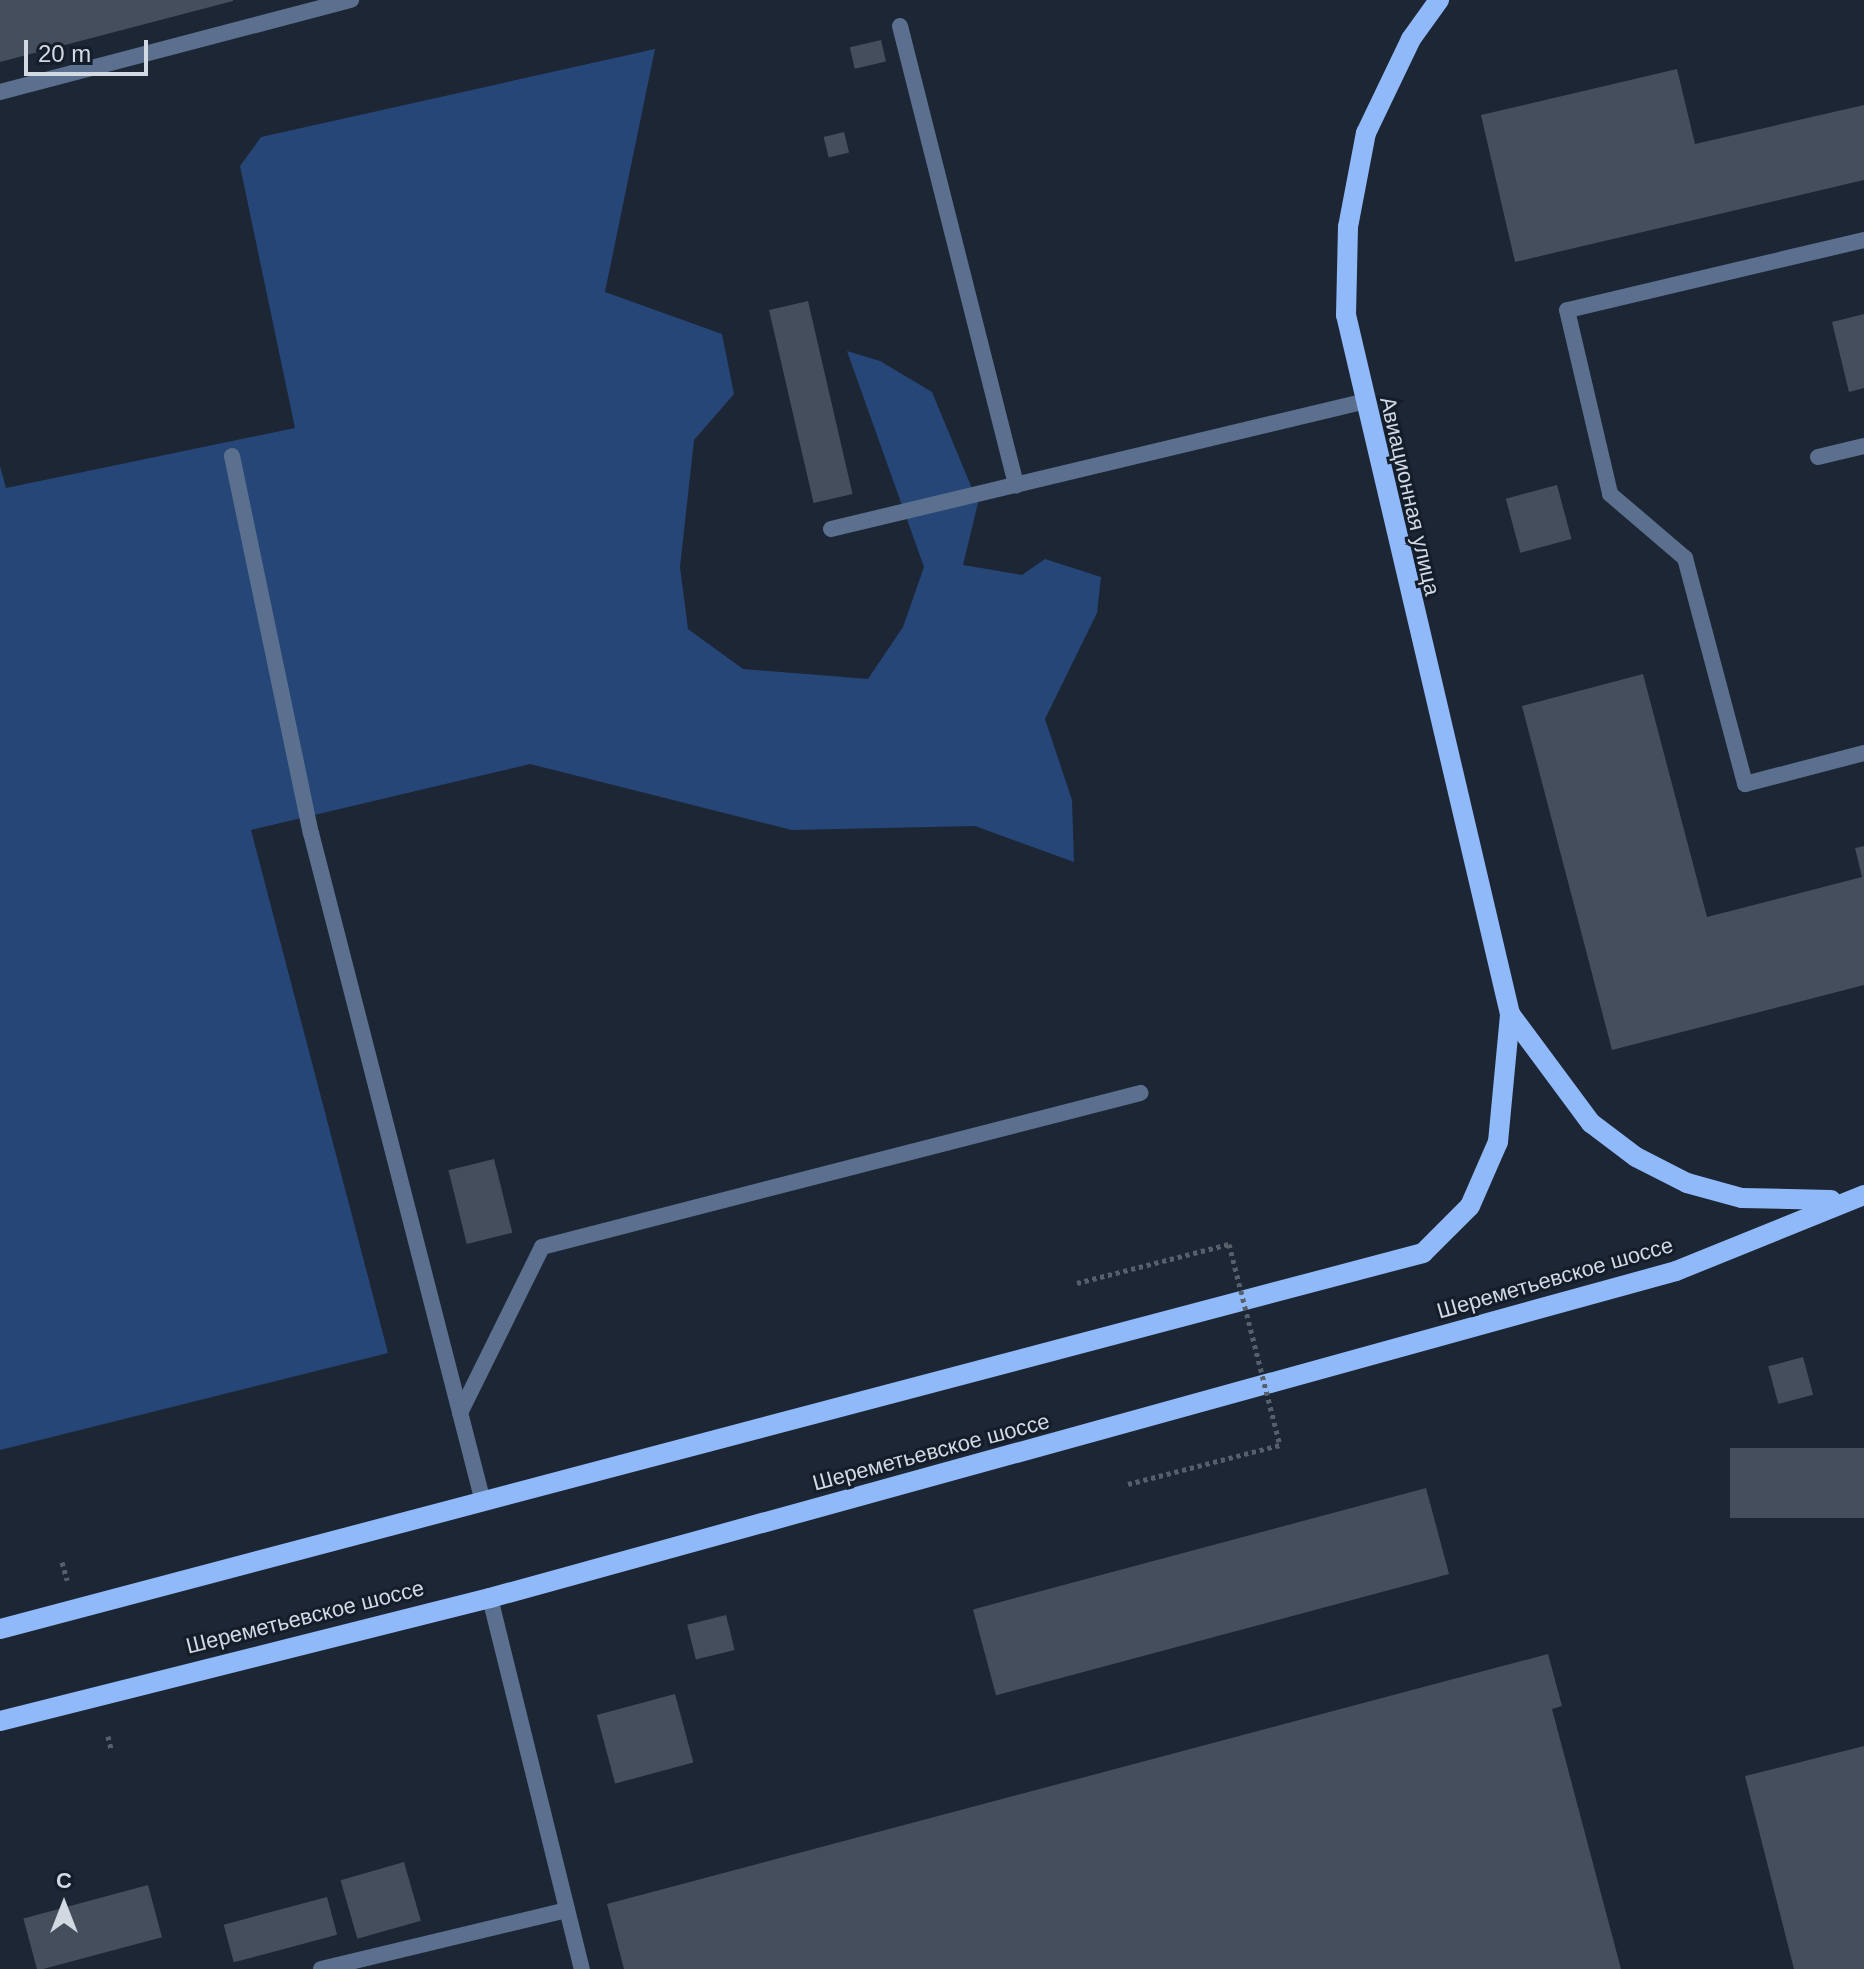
<!DOCTYPE html>
<html>
<head>
<meta charset="utf-8">
<style>
	body { margin:0 }
	#map { position:relative; width:1864px; height:1969px; overflow:hidden; background:#1d2634; font-family:Helvetica,sans-serif }
	div>[style] { position:absolute }
	.green>* { inset:0; background:#264677 }
	.building>* { inset:0; background:#444e5d; transform-origin:0 0 }
	.path>* { height:5px; margin-top:-2.5px; transform-origin:0; background:repeating-linear-gradient(90deg,#575f6b 0 4px,transparent 0 8px) }
	.lane>* { height:16px; margin:-8px; padding:0 8px; transform-origin:8px; border-radius:8px; background:#5b708e }
	.primary>* { height:20px; margin:-10px; padding:0 10px; transform-origin:10px; border-radius:10px; background:#90b9f9 }
	.path-bridge>* { height:5px; margin-top:-2.5px; transform-origin:0; background:repeating-linear-gradient(90deg,#575f6b 0 4px,transparent 0 8px) }
	span { translate:-50% -50%; white-space:nowrap; text-align:center; line-height:1.15; -webkit-text-stroke:6px #141d2a; paint-order:stroke }
	.street-label { font-size:22px; color:#d3d9e2 }
	.north { position:absolute; left:24px; top:1865px; width:80px; height:80px; -webkit-text-stroke:6px #141d2a; paint-order:stroke; rotate:0deg; font-size:22px; font-weight:700; line-height:32px; text-align:center; color:#d3d9e2 }
	.north::after { content:''; display:block; margin:auto; width:28px; height:36px; background:#d3d9e2; clip-path:polygon(50% 0,100% 100%,50% 72%,0 100%) }
	.scale { position:absolute; left:24px; top:40px; width:124px; height:36px; box-sizing:border-box; border:4px solid #d3d9e2; border-top:0; padding-left:10px; font-size:24px; line-height:28px; white-space:nowrap; color:#d3d9e2; -webkit-text-stroke:6px #141d2a; paint-order:stroke }
</style>
</head>
<body>
<div id="map">
	<div class="green">
		<div style="clip-path:polygon(655px 49px,605px 292px,722px 334px,734px 394px,694px 440px,680px 567px,688px 629px,743px 669px,868px 679px,903px 627px,924px 567px,847px 351px,880px 361px,932px 392px,978px 503px,963px 565px,1022px 575px,1045px 559px,1101px 577px,1097px 613px,1045px 719px,1072px 800px,1074px 862px,975px 826px,792px 830px,530px 764px,251px 830px,388px 1353px,0 1450px,0 466px,6px 488px,295px 428px,240px 166px,261px 137px)"></div>
	</div>
	<div class="building">
		<div style="clip-path:polygon(0 0,233px 0,233px 1px,0 62px)"></div>
		<div style="left:881px;top:40px;width:22px;height:32px;rotate:77deg"></div>
		<div style="clip-path:polygon(1677px 69px,1695px 144px,1864px 105px,1864px 180px,1515px 262px,1481px 115px)"></div>
		<div style="left:844px;top:132px;width:21px;height:21px;rotate:76deg"></div>
		<div style="left:808px;top:301px;width:198px;height:40px;rotate:77deg"></div>
		<div style="clip-path:polygon(1864px 314px,1864px 388px,1849px 392px,1832px 322px)"></div>
		<div style="left:1557px;top:485px;width:56px;height:53px;rotate:75deg"></div>
		<div style="clip-path:polygon(1643px 674px,1707px 917px,1862px 877px,1855px 848px,1864px 846px,1864px 985px,1612px 1050px,1522px 706px)"></div>
		<div style="left:494px;top:1159px;width:76px;height:47px;rotate:76deg"></div>
		<div style="left:1803px;top:1357px;width:39px;height:36px;rotate:75deg"></div>
		<div style="left:1864px;top:1448px;width:70px;height:134px;rotate:90deg"></div>
		<div style="left:1426px;top:1488px;width:89px;height:469px;rotate:75deg"></div>
		<div style="left:726px;top:1615px;width:36px;height:40px;rotate:76deg"></div>
		<div style="clip-path:polygon(1548px 1654px,1562px 1706px,1552px 1709px,1621px 1969px,624px 1969px,607px 1904px)"></div>
		<div style="left:675px;top:1694px;width:71px;height:81px;rotate:75deg"></div>
		<div style="clip-path:polygon(1864px 1746px,1864px 1969px,1794px 1969px,1745px 1776px)"></div>
		<div style="left:404px;top:1862px;width:61px;height:66px;rotate:74deg"></div>
		<div style="left:148px;top:1885px;width:54px;height:129px;rotate:75deg"></div>
		<div style="left:327px;top:1897px;width:39px;height:107px;rotate:75deg"></div>
	</div>
	<div class="path">
		<div style="left:1077px;top:1283px;width:157px;rotate:-14.4deg"></div>
		<div style="left:1128px;top:1484px;width:157px;rotate:-14.4deg"></div>
		<div style="left:62px;top:1562px;width:19px;rotate:74deg"></div>
		<div style="left:108px;top:1736px;width:13px;rotate:77deg"></div>
	</div>
	<div class="lane">
		<div style="left:900px;top:26px;width:474px;rotate:75.8deg"></div>
		<div style="left:0;top:92px;width:363px;rotate:-14.7deg"></div>
		<div style="left:1864px;top:240px;width:305px;rotate:166.7deg"></div>
		<div style="left:1567px;top:310px;width:189px;rotate:76.8deg"></div>
		<div style="left:1610px;top:494px;width:99px;rotate:40.5deg"></div>
		<div style="left:1685px;top:558px;width:234px;rotate:75.1deg"></div>
		<div style="left:1745px;top:784px;width:123px;rotate:-14.6deg"></div>
		<div style="left:232px;top:456px;width:385px;rotate:78.2deg"></div>
		<div style="left:311px;top:833px;width:687px;rotate:75.58deg"></div>
		<div style="left:1818px;top:457px;width:47px;rotate:-13.4deg"></div>
		<div style="left:831px;top:529px;width:546px;rotate:-13.45deg"></div>
		<div style="left:460px;top:1413px;width:185px;rotate:-63.7deg"></div>
		<div style="left:542px;top:1247px;width:618px;rotate:-14.44deg"></div>
		<div style="left:490px;top:1598px;width:382px;rotate:76.1deg"></div>
		<div style="left:321px;top:1969px;width:253px;rotate:-13.5deg"></div>
	</div>
	<div class="primary">
		<div style="left:1510px;top:1014px;width:136px;rotate:53.4deg"></div>
		<div style="left:1591px;top:1123px;width:56px;rotate:37.1deg"></div>
		<div style="left:1636px;top:1157px;width:57px;rotate:27deg"></div>
		<div style="left:1687px;top:1183px;width:57px;rotate:15.3deg"></div>
		<div style="left:1742px;top:1198px;width:89px;rotate:1.3deg"></div>
		<div style="left:0;top:1629px;width:1472px;rotate:-14.8deg"></div>
		<div style="left:1423px;top:1253px;width:66px;rotate:-45deg"></div>
		<div style="left:1470px;top:1206px;width:70px;rotate:-66.4deg"></div>
		<div style="left:1498px;top:1142px;width:129px;rotate:-84.6deg"></div>
		<div style="left:1510px;top:1014px;width:718px;rotate:-103.2deg"></div>
		<div style="left:1346px;top:315px;width:88px;rotate:-88.7deg"></div>
		<div style="left:1348px;top:227px;width:96px;rotate:-79.2deg"></div>
		<div style="left:1366px;top:133px;width:104px;rotate:-64.4deg"></div>
		<div style="left:1411px;top:39px;width:48px;rotate:-54.3deg"></div>
		<div style="left:0;top:1721px;width:505px;rotate:-14.09deg"></div>
		<div style="left:490px;top:1598px;width:1230px;rotate:-15.41deg"></div>
		<div style="left:1676px;top:1271px;width:203px;rotate:-22deg"></div>
	</div>
	<div class="path-bridge">
		<div style="left:1229px;top:1244px;width:207px;rotate:75.8deg"></div>
	</div>
	<div class="street-label">
		<span style="left:1410px;top:496px;rotate:77deg">Авиационная улица</span>
		<span style="left:1555px;top:1278px;rotate:-16deg">Шереметьевское шоссе</span>
		<span style="left:931px;top:1452px;rotate:-15deg">Шереметьевское шоссе</span>
		<span style="left:305px;top:1617px;rotate:-14deg">Шереметьевское шоссе</span>
	</div>
	<div class="north">С</div>
	<div class="scale">20 m</div>
</div>
</body>
</html>
